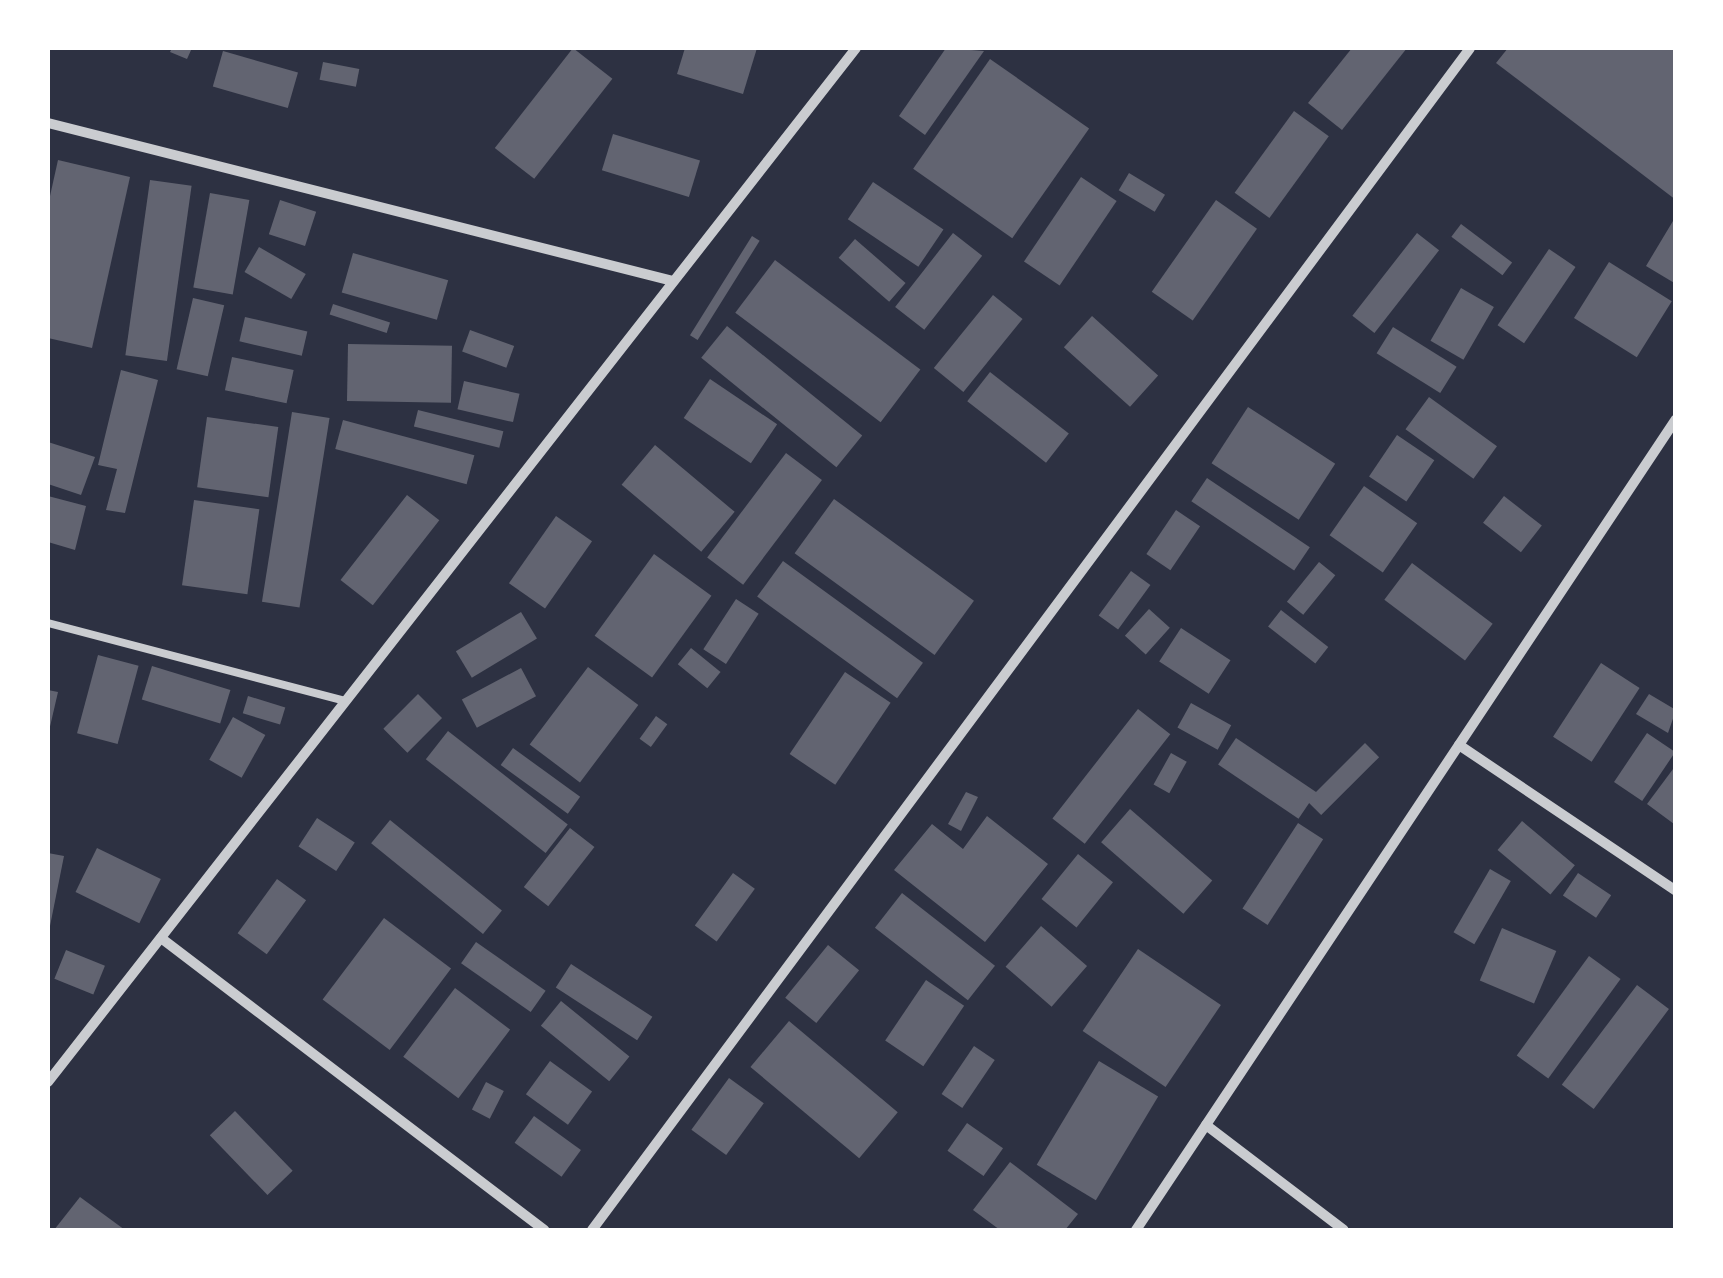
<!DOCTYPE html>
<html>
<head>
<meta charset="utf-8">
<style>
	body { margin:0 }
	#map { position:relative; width:1723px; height:1278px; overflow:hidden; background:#2d3142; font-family:"Exo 2",sans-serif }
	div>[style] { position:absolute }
	.building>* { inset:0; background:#626471; transform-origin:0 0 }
	.service>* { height:8px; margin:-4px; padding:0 4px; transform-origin:4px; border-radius:4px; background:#caccd0 }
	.minor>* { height:10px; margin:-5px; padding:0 5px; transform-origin:5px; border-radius:5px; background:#caccd0 }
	span { translate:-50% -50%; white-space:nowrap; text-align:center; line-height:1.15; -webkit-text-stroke:9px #fff; paint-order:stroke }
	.frame { position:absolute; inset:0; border:50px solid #fff; pointer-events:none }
</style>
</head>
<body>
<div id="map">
	<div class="building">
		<div style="clip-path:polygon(172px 48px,192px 48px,187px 59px,170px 52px)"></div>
		<div style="left:573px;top:48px;width:50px;height:127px;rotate:38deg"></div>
		<div style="clip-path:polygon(685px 48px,757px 48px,743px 94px,677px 74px)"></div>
		<div style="clip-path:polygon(946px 48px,984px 51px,925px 135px,899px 116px)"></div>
		<div style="clip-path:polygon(1352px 48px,1407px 48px,1342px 130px,1308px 103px)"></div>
		<div style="clip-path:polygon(1508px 48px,1676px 48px,1676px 200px,1496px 63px)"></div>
		<div style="left:223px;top:51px;width:78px;height:37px;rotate:16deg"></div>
		<div style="left:990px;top:59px;width:121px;height:134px;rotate:35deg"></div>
		<div style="left:323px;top:62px;width:37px;height:18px;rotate:11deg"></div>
		<div style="left:1294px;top:111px;width:43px;height:101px;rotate:36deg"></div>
		<div style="left:613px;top:134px;width:91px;height:38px;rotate:17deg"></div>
		<div style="clip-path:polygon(58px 160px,130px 177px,92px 348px,48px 338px,48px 205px)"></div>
		<div style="left:1129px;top:173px;width:42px;height:20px;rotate:31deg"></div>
		<div style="left:1081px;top:177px;width:43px;height:102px;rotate:34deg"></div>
		<div style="left:150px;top:180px;width:42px;height:177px;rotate:8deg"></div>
		<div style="left:873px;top:182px;width:85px;height:45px;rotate:34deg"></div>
		<div style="left:210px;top:193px;width:40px;height:96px;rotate:10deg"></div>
		<div style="left:280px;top:200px;width:38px;height:36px;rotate:18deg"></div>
		<div style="left:1216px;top:200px;width:50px;height:112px;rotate:35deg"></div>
		<div style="clip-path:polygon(1676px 216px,1676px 284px,1646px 266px)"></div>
		<div style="left:1461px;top:224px;width:64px;height:16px;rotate:37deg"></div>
		<div style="left:953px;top:233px;width:37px;height:94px;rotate:38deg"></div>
		<div style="left:1417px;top:233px;width:28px;height:105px;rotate:38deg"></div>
		<div style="left:752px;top:236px;width:9px;height:117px;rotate:32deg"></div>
		<div style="left:855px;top:239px;width:67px;height:25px;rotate:41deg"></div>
		<div style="left:259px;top:247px;width:54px;height:29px;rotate:30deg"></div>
		<div style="left:1549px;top:249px;width:32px;height:92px;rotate:34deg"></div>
		<div style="left:353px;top:253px;width:99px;height:41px;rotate:16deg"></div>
		<div style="left:775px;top:260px;width:182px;height:66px;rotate:37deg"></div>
		<div style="left:1609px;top:262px;width:74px;height:66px;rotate:32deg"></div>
		<div style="left:1461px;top:288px;width:38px;height:61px;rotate:30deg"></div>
		<div style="left:993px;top:295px;width:38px;height:94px;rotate:39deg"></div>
		<div style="left:193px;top:298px;width:32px;height:73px;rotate:13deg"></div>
		<div style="left:333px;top:304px;width:60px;height:11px;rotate:18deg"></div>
		<div style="left:1092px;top:316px;width:89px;height:42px;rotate:42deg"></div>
		<div style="left:245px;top:317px;width:64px;height:25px;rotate:13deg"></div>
		<div style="left:727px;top:326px;width:174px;height:41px;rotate:39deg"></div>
		<div style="left:1393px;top:327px;width:75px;height:31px;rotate:32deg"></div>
		<div style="left:470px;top:330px;width:47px;height:23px;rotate:20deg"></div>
		<div style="left:348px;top:344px;width:104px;height:57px;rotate:1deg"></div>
		<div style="left:232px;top:357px;width:63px;height:34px;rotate:12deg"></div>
		<div style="clip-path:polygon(121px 370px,158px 380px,125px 513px,106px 510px,117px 469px,98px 465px)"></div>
		<div style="left:990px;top:372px;width:100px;height:37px;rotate:38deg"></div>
		<div style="left:710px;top:379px;width:81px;height:47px;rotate:34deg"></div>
		<div style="left:464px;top:381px;width:57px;height:29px;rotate:13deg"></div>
		<div style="left:1429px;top:397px;width:84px;height:40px;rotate:36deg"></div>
		<div style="left:1248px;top:407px;width:104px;height:67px;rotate:33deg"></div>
		<div style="left:418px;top:410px;width:88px;height:17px;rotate:14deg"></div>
		<div style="left:292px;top:412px;width:38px;height:192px;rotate:9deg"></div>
		<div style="left:207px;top:417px;width:72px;height:71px;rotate:8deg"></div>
		<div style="left:343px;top:420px;width:136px;height:30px;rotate:15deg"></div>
		<div style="left:1397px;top:435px;width:45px;height:50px;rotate:34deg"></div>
		<div style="clip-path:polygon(48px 442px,95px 457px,81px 495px,48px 484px)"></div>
		<div style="left:655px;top:445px;width:104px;height:52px;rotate:40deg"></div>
		<div style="left:786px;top:453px;width:45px;height:131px;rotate:37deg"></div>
		<div style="left:1207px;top:478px;width:124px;height:28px;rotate:34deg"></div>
		<div style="left:1364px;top:486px;width:65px;height:60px;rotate:35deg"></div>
		<div style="left:407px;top:495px;width:41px;height:108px;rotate:38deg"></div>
		<div style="clip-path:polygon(48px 496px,86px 506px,75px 550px,48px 542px)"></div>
		<div style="left:1504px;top:496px;width:48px;height:34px;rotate:38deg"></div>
		<div style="left:834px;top:499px;width:173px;height:67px;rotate:36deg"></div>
		<div style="left:194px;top:500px;width:66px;height:86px;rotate:8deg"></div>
		<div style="left:1176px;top:510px;width:29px;height:53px;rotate:34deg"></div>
		<div style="left:556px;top:516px;width:44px;height:82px;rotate:35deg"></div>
		<div style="left:654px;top:554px;width:71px;height:101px;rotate:36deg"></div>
		<div style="left:783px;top:561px;width:173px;height:44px;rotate:36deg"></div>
		<div style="left:1319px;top:562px;width:21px;height:51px;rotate:39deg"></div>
		<div style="left:1412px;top:563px;width:101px;height:46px;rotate:37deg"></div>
		<div style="left:1131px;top:571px;width:24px;height:55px;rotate:36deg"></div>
		<div style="left:736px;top:599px;width:27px;height:60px;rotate:33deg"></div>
		<div style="left:1149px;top:609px;width:28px;height:36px;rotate:42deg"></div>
		<div style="left:1281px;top:610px;width:60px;height:21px;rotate:38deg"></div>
		<div style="left:521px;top:612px;width:31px;height:76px;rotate:59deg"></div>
		<div style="left:1181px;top:628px;width:59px;height:40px;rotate:33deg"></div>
		<div style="left:691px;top:648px;width:38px;height:21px;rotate:39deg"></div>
		<div style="left:98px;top:655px;width:42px;height:81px;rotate:15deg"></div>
		<div style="left:1601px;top:663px;width:46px;height:88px;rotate:33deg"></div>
		<div style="left:152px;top:666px;width:82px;height:35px;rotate:17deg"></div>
		<div style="left:588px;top:667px;width:63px;height:97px;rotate:37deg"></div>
		<div style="left:521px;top:668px;width:32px;height:67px;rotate:62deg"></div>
		<div style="left:845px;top:672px;width:55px;height:99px;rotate:34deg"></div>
		<div style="clip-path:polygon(48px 690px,58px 692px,49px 731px,48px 731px)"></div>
		<div style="left:418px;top:694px;width:34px;height:49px;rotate:45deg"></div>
		<div style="clip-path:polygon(1649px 694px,1676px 710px,1668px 733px,1636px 714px)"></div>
		<div style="left:248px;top:696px;width:39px;height:18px;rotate:17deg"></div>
		<div style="left:1191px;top:703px;width:46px;height:28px;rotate:29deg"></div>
		<div style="left:1138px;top:709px;width:41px;height:139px;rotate:38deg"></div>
		<div style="left:656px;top:716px;width:14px;height:28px;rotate:36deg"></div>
		<div style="left:233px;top:717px;width:37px;height:49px;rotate:29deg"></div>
		<div style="left:448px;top:731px;width:152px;height:36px;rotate:38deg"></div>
		<div style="left:1647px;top:733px;width:34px;height:59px;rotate:34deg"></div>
		<div style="left:1236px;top:738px;width:97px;height:32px;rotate:34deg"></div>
		<div style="left:1365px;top:743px;width:20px;height:82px;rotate:45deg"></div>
		<div style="left:513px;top:748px;width:83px;height:21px;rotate:36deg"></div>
		<div style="left:1171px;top:753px;width:18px;height:36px;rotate:29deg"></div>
		<div style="clip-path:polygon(1676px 765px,1676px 822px,1674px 824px,1647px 804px)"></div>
		<div style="clip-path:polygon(966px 792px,978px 797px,961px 831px,948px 824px)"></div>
		<div style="left:1130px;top:809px;width:109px;height:44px;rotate:41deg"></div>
		<div style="clip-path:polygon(987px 816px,1048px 864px,985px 942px,894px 870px,932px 824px,963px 849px)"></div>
		<div style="left:317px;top:818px;width:45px;height:34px;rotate:33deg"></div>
		<div style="left:390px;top:820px;width:144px;height:30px;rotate:39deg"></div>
		<div style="left:1522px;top:821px;width:69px;height:38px;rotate:40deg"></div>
		<div style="left:1298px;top:823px;width:30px;height:102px;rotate:33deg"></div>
		<div style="left:570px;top:828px;width:31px;height:75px;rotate:38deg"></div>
		<div style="left:97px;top:848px;width:71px;height:49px;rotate:26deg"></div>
		<div style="clip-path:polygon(48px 853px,64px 856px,49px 931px,48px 931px)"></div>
		<div style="left:1078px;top:854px;width:45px;height:58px;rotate:39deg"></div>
		<div style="left:1490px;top:869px;width:24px;height:73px;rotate:30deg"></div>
		<div style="left:733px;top:873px;width:27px;height:65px;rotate:36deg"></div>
		<div style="left:1578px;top:873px;width:40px;height:27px;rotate:34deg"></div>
		<div style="left:277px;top:879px;width:36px;height:67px;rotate:36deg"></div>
		<div style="left:902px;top:893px;width:118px;height:44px;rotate:38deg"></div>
		<div style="left:384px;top:918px;width:84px;height:102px;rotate:37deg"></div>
		<div style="left:1041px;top:926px;width:61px;height:54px;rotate:41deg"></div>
		<div style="left:1502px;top:928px;width:59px;height:57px;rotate:23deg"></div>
		<div style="left:476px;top:942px;width:85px;height:26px;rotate:35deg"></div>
		<div style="left:828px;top:945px;width:40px;height:68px;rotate:39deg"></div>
		<div style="left:1138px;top:949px;width:100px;height:99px;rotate:34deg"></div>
		<div style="left:66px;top:950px;width:42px;height:31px;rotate:22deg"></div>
		<div style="left:1589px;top:956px;width:39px;height:123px;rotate:36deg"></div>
		<div style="left:571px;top:964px;width:97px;height:28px;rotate:33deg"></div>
		<div style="left:926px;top:980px;width:46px;height:73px;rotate:34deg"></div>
		<div style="left:1637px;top:985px;width:40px;height:125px;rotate:37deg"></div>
		<div style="left:455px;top:988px;width:69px;height:86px;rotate:37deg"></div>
		<div style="left:561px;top:1001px;width:88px;height:32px;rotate:39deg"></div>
		<div style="left:789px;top:1021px;width:142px;height:60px;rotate:40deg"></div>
		<div style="left:974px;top:1046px;width:25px;height:58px;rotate:34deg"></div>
		<div style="left:550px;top:1061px;width:52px;height:41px;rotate:36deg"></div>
		<div style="left:1099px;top:1061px;width:69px;height:121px;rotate:31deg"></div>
		<div style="left:729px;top:1078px;width:43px;height:64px;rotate:36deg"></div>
		<div style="left:486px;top:1082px;width:20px;height:31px;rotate:27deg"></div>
		<div style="left:235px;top:1111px;width:83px;height:35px;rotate:46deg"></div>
		<div style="left:534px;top:1116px;width:58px;height:33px;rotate:36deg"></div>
		<div style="left:967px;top:1123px;width:44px;height:34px;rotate:35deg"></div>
		<div style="clip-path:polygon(1010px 1162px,1078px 1214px,1065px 1230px,1000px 1230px,973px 1210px)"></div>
		<div style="clip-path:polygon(80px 1197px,125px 1230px,54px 1230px)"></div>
	</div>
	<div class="service">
		<div style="left:48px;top:623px;width:307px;rotate:14.7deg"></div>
	</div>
	<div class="minor">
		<div style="left:48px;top:123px;width:645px;rotate:14.19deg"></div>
		<div style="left:1459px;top:745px;width:262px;rotate:33.9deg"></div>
		<div style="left:161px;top:938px;width:482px;rotate:37.3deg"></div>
		<div style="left:48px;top:1082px;width:1312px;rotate:-51.99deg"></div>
		<div style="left:1206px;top:1125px;width:173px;rotate:37.3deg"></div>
		<div style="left:592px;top:1230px;width:1472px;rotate:-53.39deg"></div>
		<div style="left:1136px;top:1230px;width:974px;rotate:-56.34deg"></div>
	</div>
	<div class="frame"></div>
</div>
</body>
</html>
